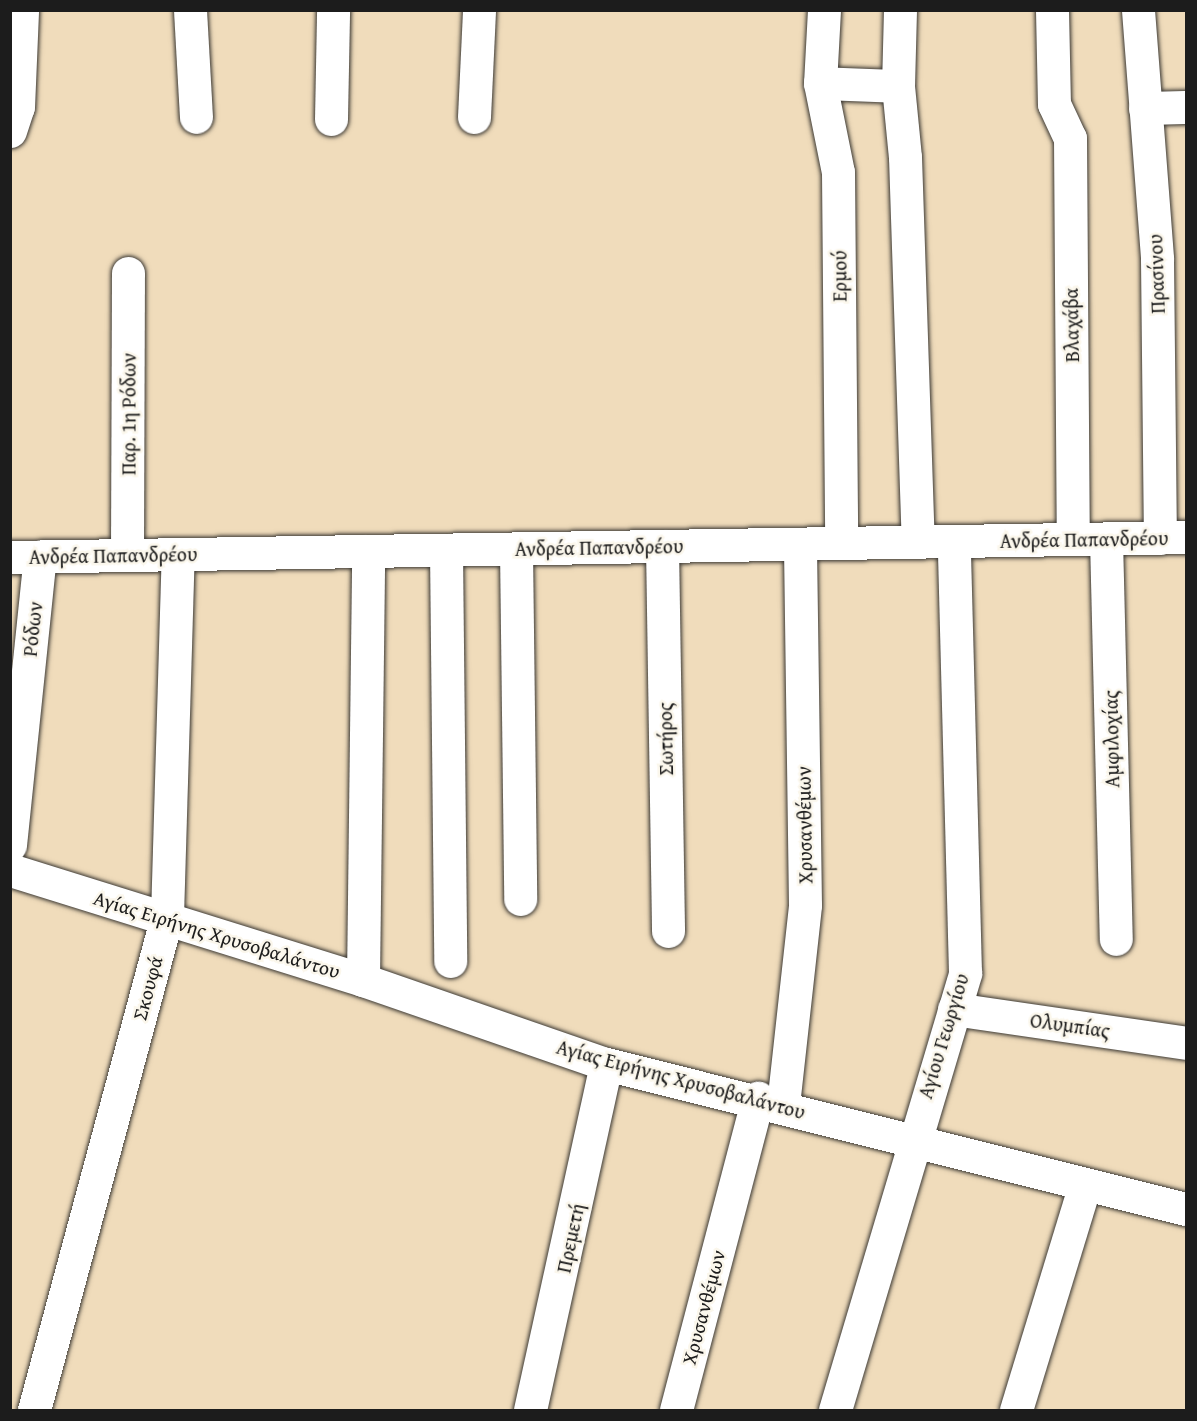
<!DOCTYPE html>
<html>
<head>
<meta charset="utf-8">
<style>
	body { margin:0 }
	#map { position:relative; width:1197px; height:1421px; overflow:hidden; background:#f0dcbb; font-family:"Gentium Book Plus",serif }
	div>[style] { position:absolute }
	.roads { filter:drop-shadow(0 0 2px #3c3934) drop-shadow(0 0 2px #3c3934) }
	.minor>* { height:33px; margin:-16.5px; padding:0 16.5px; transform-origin:16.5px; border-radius:16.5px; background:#fff }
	span { translate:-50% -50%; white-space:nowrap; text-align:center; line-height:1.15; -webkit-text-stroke:5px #fbf7ec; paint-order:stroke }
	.street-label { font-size:20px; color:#1c1c1c }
	.frame { position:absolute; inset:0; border:12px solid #1c1c1c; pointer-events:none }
</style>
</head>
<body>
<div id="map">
	<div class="roads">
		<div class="minor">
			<div style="left:190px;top:10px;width:107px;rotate:86.8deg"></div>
			<div style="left:824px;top:10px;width:73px;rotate:93.1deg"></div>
			<div style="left:820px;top:83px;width:91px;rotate:78.6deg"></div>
			<div style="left:838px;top:172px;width:371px;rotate:89.5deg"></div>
			<div style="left:900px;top:10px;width:76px;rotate:91.5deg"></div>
			<div style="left:898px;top:86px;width:71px;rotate:84.4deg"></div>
			<div style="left:905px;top:157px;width:385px;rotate:88.1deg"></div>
			<div style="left:1052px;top:10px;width:94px;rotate:88.8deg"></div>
			<div style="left:1054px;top:104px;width:38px;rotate:65deg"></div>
			<div style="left:1070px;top:138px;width:401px;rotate:89.6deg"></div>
			<div style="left:1138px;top:10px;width:250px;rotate:85.6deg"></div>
			<div style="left:1157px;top:259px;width:279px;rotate:89.4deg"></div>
			<div style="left:820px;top:83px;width:78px;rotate:2.2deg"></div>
			<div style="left:1145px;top:108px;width:41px;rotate:-1.4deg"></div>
			<div style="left:474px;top:117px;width:107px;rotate:-87.3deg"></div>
			<div style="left:331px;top:119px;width:109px;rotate:-88.9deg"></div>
			<div style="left:10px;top:131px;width:25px;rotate:-72deg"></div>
			<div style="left:18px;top:107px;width:97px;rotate:-87.6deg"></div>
			<div style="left:1106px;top:539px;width:400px;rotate:88.6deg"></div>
			<div style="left:662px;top:546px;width:385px;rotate:89.1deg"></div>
			<div style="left:516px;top:549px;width:350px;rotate:89.3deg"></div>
			<div style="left:446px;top:550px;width:411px;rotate:89.4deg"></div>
			<div style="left:127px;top:555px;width:282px;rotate:-89.8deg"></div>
			<div style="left:10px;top:557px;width:1176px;rotate:-0.97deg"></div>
			<div style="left:10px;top:845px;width:290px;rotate:-84.1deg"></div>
			<div style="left:10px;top:870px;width:370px;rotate:17.3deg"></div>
			<div style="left:363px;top:980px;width:257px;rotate:19.1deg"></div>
			<div style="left:606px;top:1064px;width:598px;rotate:14.04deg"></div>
			<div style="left:363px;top:980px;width:429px;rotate:-89.3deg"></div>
			<div style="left:954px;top:1009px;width:234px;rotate:8.3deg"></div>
			<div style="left:783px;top:1105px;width:201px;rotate:-83.7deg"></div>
			<div style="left:805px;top:905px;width:361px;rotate:-90.8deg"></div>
			<div style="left:34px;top:1410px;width:512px;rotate:-74.93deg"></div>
			<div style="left:167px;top:916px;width:362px;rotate:-88.3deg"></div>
			<div style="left:530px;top:1410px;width:354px;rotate:-77.6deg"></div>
			<div style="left:676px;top:1410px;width:323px;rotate:-75.3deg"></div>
			<div style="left:835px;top:1410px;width:456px;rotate:-73.4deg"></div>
			<div style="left:965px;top:973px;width:432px;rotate:-91.5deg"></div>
			<div style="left:1016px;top:1410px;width:233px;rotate:-73deg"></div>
		</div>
	</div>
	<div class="street-label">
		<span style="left:1156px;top:274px;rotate:-92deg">Πρασίνου</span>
		<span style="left:839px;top:276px;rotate:-90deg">Ερμού</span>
		<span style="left:1071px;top:325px;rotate:-91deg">Βλαχάβα</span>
		<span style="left:128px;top:414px;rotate:-90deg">Παρ. 1η Ρόδων</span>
		<span style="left:1084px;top:539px;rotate:-1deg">Ανδρέα Παπανδρέου</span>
		<span style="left:599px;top:547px;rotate:-1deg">Ανδρέα Παπανδρέου</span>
		<span style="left:113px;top:555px;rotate:-1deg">Ανδρέα Παπανδρέου</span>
		<span style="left:32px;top:629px;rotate:-84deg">Ρόδων</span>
		<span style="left:665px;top:739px;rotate:-91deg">Σωτήρος</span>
		<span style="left:1111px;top:739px;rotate:-91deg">Αμφιλοχίας</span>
		<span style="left:804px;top:825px;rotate:-91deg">Χρυσανθέμων</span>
		<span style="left:217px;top:934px;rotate:17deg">Αγίας Ειρήνης Χρυσοβαλάντου</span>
		<span style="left:147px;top:988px;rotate:-75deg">Σκουφά</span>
		<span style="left:1070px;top:1025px;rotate:8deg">Ολυμπίας</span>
		<span style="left:943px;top:1036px;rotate:-73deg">Αγίου Γεωργίου</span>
		<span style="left:681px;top:1079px;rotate:15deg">Αγίας Ειρήνης Χρυσοβαλάντου</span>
		<span style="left:570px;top:1238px;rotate:-78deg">Πρεμετή</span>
		<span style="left:703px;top:1307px;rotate:-75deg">Χρυσανθέμων</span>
	</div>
	<div class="frame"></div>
</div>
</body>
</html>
